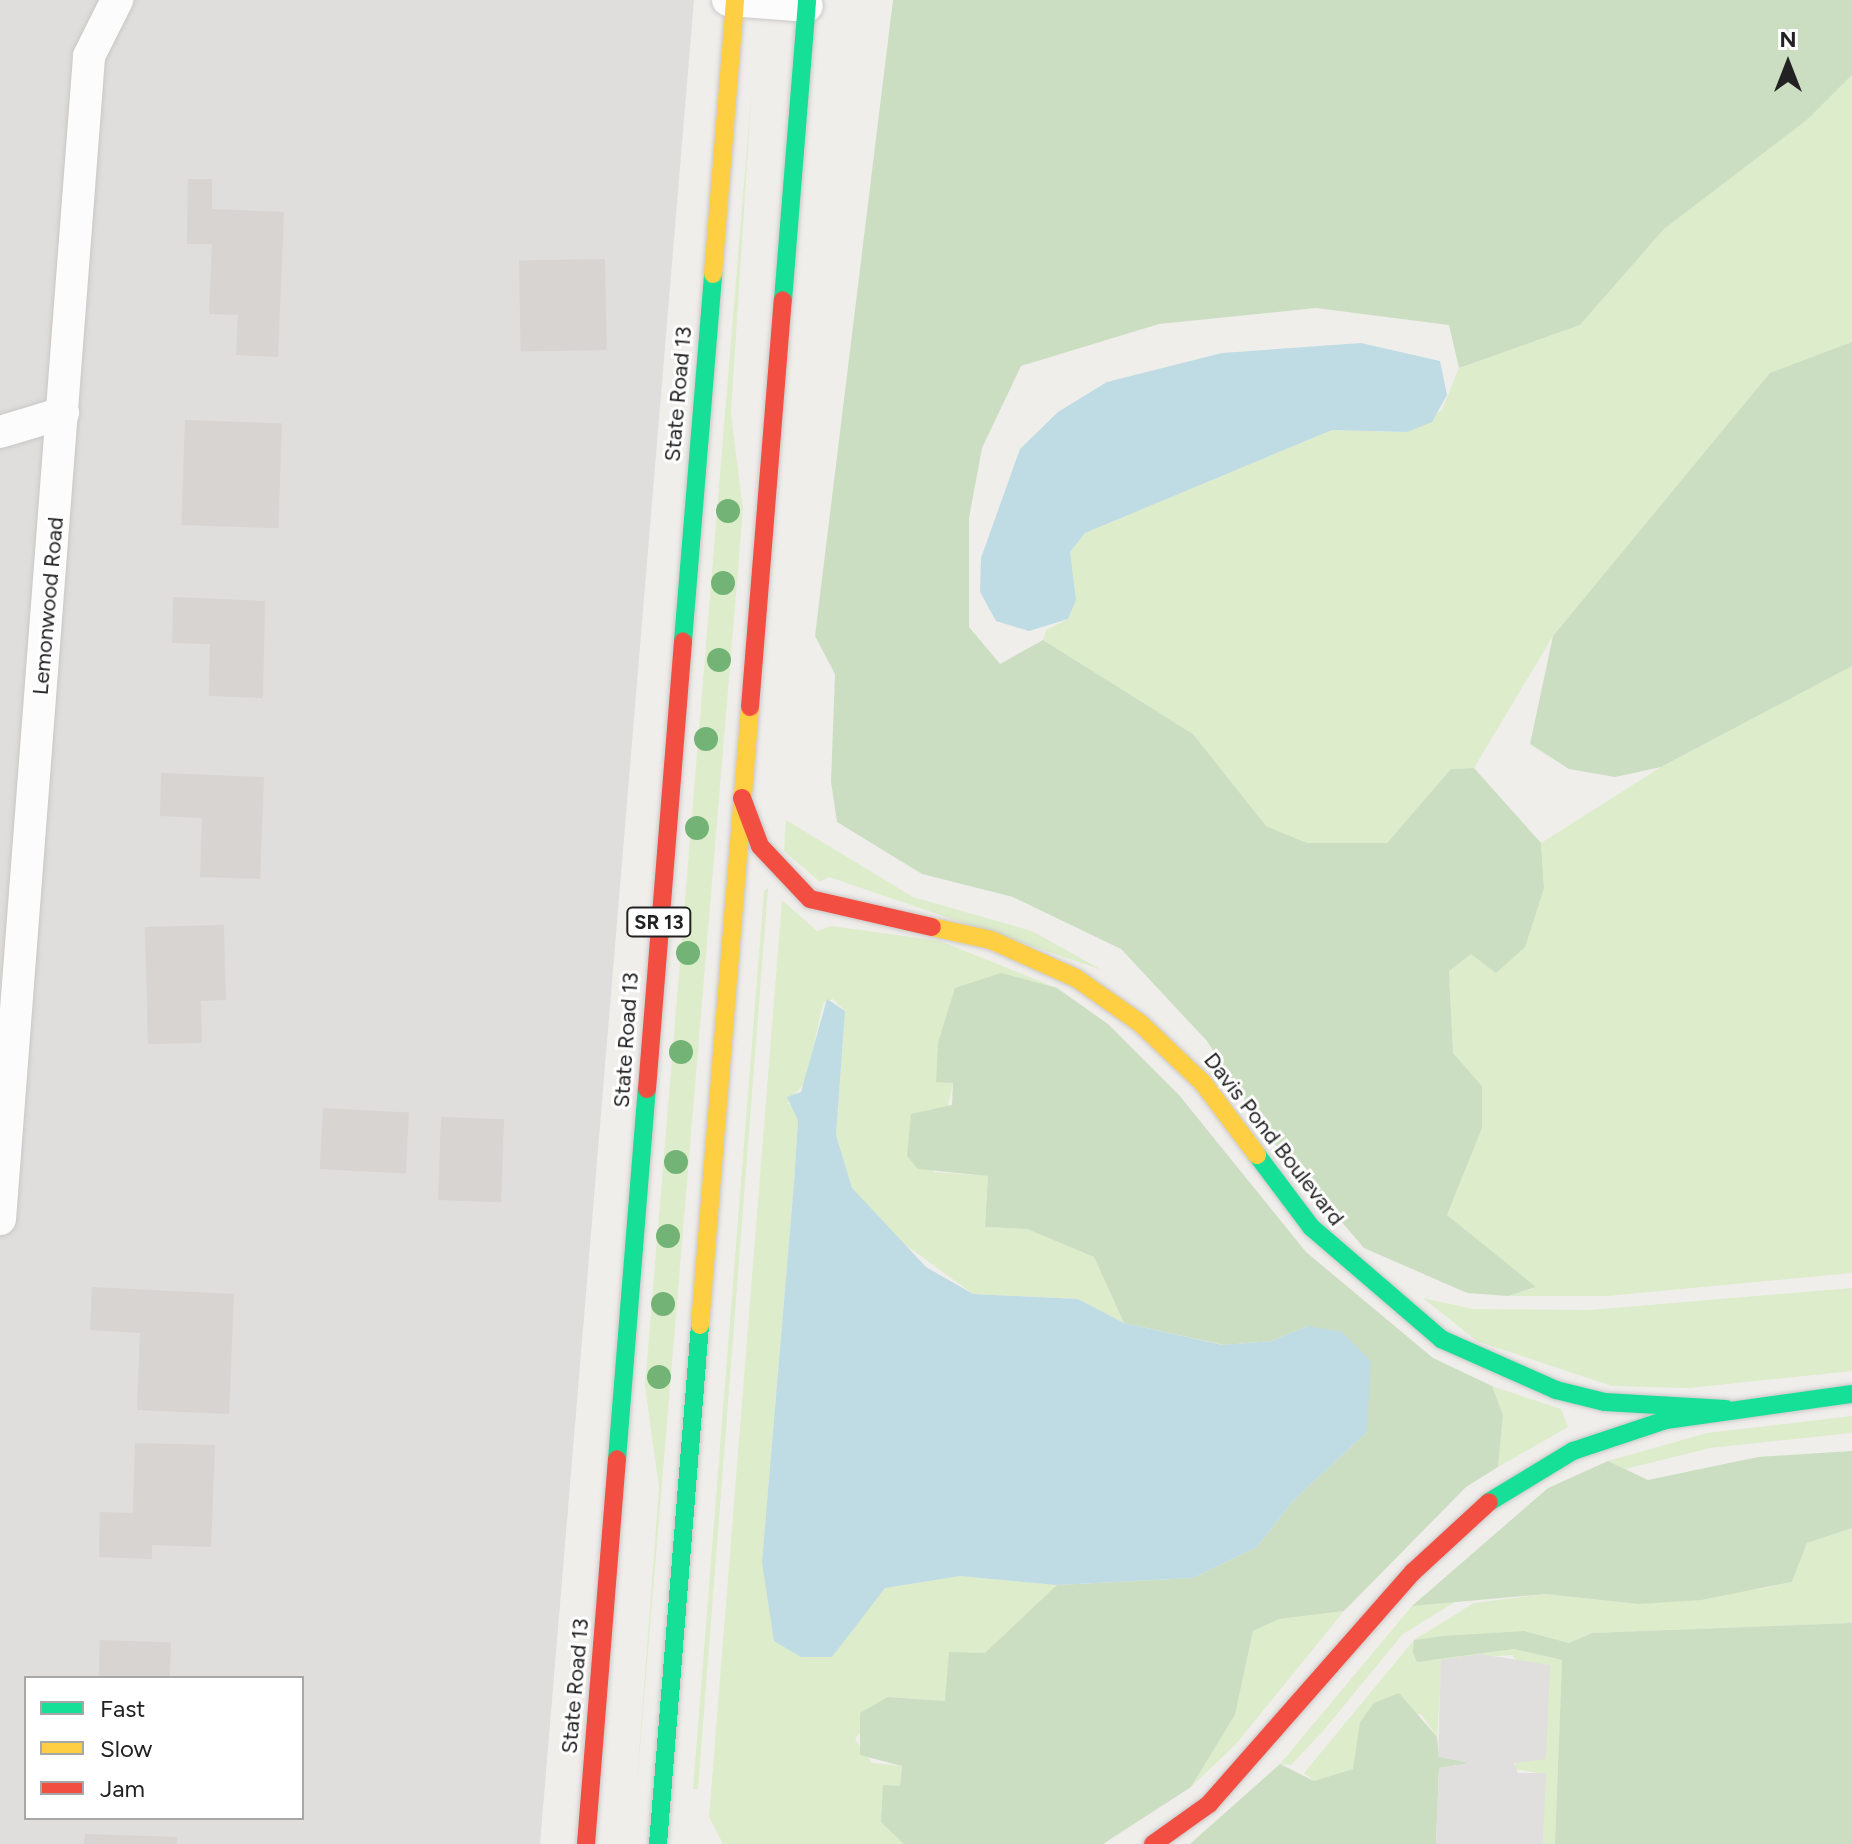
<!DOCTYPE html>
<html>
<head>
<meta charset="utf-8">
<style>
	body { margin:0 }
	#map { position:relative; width:1852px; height:1844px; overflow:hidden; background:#f0eeeb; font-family:Figtree,sans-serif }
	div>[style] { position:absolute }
	.residential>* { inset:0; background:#dfdedc }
	.grass>* { inset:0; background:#ddeccb }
	.forest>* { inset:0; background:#cbdec1 }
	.parking>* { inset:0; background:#e0dfde }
	.water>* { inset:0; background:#bfdbe3 }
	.building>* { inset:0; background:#d7d4d2; transform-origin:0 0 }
	.roads { filter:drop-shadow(0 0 2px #c9c8c7) drop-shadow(0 0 2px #c9c8c7) }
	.street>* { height:32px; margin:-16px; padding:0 16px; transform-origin:16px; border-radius:16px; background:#fdfcfc }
	.fast>* { height:18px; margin:-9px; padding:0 9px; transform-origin:9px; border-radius:9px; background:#16e098 }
	.slow>* { height:18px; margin:-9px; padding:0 9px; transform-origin:9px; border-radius:9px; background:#ffcf43 }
	.jam>* { height:18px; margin:-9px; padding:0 9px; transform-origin:9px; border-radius:9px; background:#f24e42 }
	.trees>* { width:24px; height:24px; margin:-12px; border-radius:50%; background:#73b476 }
	span { translate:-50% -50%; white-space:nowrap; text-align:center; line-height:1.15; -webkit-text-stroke:6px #fff; paint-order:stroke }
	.shield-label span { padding:2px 6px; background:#fff; border:2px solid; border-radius:6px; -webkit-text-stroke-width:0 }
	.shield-label { font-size:20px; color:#222; font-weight:700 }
	.street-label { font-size:22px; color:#222 }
	.legend { position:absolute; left:24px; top:1676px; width:280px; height:144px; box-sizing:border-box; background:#fff; border:2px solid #a7a7a7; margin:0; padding:10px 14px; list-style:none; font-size:24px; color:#222 }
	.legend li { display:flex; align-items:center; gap:16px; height:40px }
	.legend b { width:40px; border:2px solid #a7a7a7 }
	.north { position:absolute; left:1748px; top:24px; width:80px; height:80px; -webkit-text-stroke:6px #fff; paint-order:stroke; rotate:0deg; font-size:22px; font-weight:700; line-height:32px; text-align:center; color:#222 }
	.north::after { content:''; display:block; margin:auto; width:28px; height:36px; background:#222; clip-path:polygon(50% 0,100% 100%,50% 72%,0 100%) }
</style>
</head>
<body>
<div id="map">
	<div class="residential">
		<div style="clip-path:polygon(evenodd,0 0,694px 0,540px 1844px,0 1844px,0 0,26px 1678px,302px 1678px,302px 1818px,26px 1818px,26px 1678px)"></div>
	</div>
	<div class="grass">
		<div style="clip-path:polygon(1852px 75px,1852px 342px,1770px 374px,1553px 636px,1474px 768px,1451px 769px,1387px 843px,1307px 843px,1266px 827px,1193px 734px,1043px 640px,1046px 630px,1068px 619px,1070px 552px,1085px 533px,1332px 430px,1407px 432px,1442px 410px,1459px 368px,1580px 325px,1664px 229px,1808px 119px)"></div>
		<div style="clip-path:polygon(752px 86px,731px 413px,743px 510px,635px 1807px,659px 1488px,645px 1386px)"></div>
		<div style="clip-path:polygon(1852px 666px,1852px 1273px,1607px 1296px,1508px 1296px,1535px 1288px,1447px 1215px,1482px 1127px,1482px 1086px,1453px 1053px,1449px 971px,1544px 888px,1541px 843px,1661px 767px)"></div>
		<div style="clip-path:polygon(786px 820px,913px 897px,1032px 931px,1102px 970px,829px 877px,820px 882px,784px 851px)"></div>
		<div style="clip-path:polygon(768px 888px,698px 1789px,693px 1789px,764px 891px)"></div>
		<div style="clip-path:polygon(782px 900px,817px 931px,832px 926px,940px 941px,1057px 988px,936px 1081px,953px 1083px,933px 1172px,988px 1176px,985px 1227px,1027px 1229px,1094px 1257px,1124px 1323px,1078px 1299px,973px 1294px,885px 1230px,852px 1189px,836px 1135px,845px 1011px,833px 999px,823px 1003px,806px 1081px,787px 1104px,794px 1104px,798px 1120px,794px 1183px,762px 1562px,832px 1657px,884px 1588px,960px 1576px,1057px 1585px,946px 1701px,888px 1697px,855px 1739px,872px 1763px,902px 1766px,900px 1787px,883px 1785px,904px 1844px,723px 1844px,709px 1817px)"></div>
		<div style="clip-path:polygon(1852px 1288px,1852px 1371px,1689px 1388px,1612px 1386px,1477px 1341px,1423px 1298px,1473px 1309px,1590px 1310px)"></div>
		<div style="clip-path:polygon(1492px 1386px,1561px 1409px,1568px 1427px,1498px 1467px,1503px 1415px)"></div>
		<div style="clip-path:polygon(1852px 1416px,1852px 1433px,1710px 1448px,1625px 1469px,1608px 1461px,1707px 1433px)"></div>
		<div style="clip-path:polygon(1852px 1528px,1852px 1623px,1592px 1633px,1569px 1643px,1524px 1631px,1415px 1640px,1433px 1660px,1514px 1649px,1562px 1660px,1555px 1844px,1543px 1844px,1545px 1774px,1514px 1769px,1550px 1665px,1518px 1663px,1512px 1655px,1442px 1660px,1437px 1737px,1421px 1714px,1360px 1722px,1354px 1769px,1314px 1781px,1304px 1773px,1414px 1640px,1474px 1603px,1546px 1594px,1638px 1604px,1766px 1588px,1792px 1582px,1807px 1543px)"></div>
		<div style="clip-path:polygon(1455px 1602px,1403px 1634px,1323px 1731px,1291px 1765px,1280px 1764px,1412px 1606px)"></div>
		<div style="clip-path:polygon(1344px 1611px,1236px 1744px,1191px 1787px,1235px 1715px,1253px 1631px,1279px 1619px)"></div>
	</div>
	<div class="forest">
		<div style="clip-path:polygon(893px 0,1852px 0,1852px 75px,1808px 119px,1664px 229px,1580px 325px,1459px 368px,1449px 325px,1316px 308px,1159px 324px,1021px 366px,982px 448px,969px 518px,969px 627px,1000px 664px,1043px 640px,1193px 734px,1266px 826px,1307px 843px,1387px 843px,1451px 769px,1474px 768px,1541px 843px,1544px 888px,1525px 947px,1496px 973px,1471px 954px,1449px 971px,1453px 1053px,1482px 1086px,1482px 1128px,1447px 1215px,1536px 1287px,1508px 1296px,1467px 1293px,1364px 1248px,1263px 1130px,1207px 1041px,1121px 949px,1013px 897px,922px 874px,837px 822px,831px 782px,835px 674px,815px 636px)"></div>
		<div style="clip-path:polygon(1852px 342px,1852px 666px,1661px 767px,1615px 777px,1569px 769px,1530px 744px,1553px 636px,1770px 373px)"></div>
		<div style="clip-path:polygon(1001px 973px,1057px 988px,1108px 1024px,1179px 1095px,1306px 1252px,1433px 1358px,1492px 1386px,1503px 1415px,1498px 1467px,1466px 1487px,1344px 1611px,1279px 1619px,1253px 1631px,1235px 1715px,1191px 1787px,1103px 1844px,904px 1844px,881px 1822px,883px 1785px,900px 1786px,902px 1766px,860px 1755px,860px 1713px,888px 1697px,945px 1701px,949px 1652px,985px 1653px,1057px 1585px,1193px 1578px,1257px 1547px,1292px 1502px,1367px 1432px,1308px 1326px,1272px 1341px,1224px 1345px,1124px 1323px,1094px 1257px,1027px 1229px,985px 1227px,988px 1176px,918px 1169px,907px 1156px,911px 1114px,952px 1105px,953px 1083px,936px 1082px,938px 1043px,955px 988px)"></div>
		<div style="clip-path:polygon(1852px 1451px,1852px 1528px,1807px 1543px,1792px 1582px,1701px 1600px,1638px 1604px,1546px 1594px,1412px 1606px,1548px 1488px,1608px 1461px,1648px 1480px,1758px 1457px)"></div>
		<div style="clip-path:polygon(1852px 1623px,1852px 1844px,1555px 1844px,1562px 1660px,1514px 1649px,1417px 1662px,1413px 1653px,1414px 1640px,1444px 1636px,1524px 1631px,1569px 1643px,1592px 1633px)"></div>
		<div style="clip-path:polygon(1399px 1693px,1437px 1737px,1439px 1756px,1470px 1763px,1439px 1768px,1436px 1844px,1190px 1844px,1280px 1764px,1314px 1781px,1353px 1769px,1360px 1722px,1374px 1703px)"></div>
	</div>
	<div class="parking">
		<div style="clip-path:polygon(1479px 1654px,1550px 1665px,1546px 1759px,1514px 1763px,1518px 1773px,1546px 1773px,1543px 1844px,1436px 1844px,1439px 1768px,1470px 1763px,1438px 1757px,1441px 1660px)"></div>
	</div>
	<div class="water">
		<div style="clip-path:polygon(1361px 343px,1440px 361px,1447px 395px,1432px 422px,1407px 432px,1332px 430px,1085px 533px,1070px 552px,1076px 600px,1068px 619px,1029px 631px,996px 621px,980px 592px,981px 558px,1020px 449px,1058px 412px,1107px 382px,1222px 353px)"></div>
		<div style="clip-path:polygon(827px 999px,845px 1011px,836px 1135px,852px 1188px,926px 1267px,973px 1294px,1078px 1299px,1124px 1323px,1223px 1345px,1272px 1341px,1308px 1326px,1342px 1332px,1371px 1361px,1367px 1432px,1292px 1502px,1257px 1547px,1193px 1578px,1057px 1585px,960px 1576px,885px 1588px,832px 1657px,801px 1657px,774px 1641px,762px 1562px,794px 1183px,798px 1120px,787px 1097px,801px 1092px)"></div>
	</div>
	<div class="building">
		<div style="clip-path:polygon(188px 179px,212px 179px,212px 209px,284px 212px,278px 357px,236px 355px,238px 315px,209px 314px,212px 244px,187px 244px)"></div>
		<div style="left:605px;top:259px;width:91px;height:86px;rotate:89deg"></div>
		<div style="left:185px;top:420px;width:97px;height:105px;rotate:2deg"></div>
		<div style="clip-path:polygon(173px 597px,265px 601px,263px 698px,209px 696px,210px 644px,172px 643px)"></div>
		<div style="clip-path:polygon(161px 773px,264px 777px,260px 879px,200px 877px,202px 818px,160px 816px)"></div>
		<div style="clip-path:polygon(224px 925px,226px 1000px,201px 1001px,202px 1043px,148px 1044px,145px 927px)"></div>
		<div style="left:323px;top:1108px;width:86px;height:61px;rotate:3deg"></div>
		<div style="left:441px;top:1117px;width:63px;height:83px;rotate:2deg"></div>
		<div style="clip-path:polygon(92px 1287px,234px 1294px,229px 1414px,137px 1410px,140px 1333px,90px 1330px)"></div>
		<div style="clip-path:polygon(135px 1443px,215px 1445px,211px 1547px,152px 1545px,152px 1559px,99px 1557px,100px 1512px,133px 1513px)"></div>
		<div style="left:100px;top:1640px;width:71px;height:38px;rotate:2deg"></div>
		<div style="clip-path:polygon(85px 1834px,177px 1837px,177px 1844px,84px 1844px)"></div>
	</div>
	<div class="roads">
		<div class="street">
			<div style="left:728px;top:0;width:79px;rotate:4.3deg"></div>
			<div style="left:0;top:432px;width:66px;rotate:-16.8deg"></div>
			<div style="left:0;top:1219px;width:1166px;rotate:-85.62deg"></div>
			<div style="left:89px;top:56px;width:63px;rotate:-63.4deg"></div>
		</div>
		<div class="fast">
			<div style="left:783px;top:300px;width:301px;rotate:-85.4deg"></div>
			<div style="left:683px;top:641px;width:368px;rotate:-85.3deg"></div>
			<div style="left:1257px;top:1155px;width:90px;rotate:53.1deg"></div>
			<div style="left:1311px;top:1227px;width:172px;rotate:40.7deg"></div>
			<div style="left:1441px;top:1339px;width:126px;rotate:23.9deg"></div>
			<div style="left:1556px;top:1390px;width:50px;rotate:13.8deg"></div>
			<div style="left:1605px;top:1402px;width:121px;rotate:3.3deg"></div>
			<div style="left:617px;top:1459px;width:371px;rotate:-85.4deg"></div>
			<div style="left:1489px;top:1502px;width:98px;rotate:-31.3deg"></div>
			<div style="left:1573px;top:1451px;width:98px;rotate:-18.4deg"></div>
			<div style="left:1666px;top:1420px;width:188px;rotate:-8deg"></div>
			<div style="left:658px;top:1844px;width:521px;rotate:-85.37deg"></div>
		</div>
		<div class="slow">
			<div style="left:713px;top:274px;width:275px;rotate:-85.4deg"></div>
			<div style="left:932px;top:927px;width:60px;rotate:12.4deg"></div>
			<div style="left:991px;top:940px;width:93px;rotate:24.1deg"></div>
			<div style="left:1076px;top:978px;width:78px;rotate:35.1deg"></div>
			<div style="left:1140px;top:1023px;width:87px;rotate:43.6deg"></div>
			<div style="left:1203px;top:1083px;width:90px;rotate:53.1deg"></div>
			<div style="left:700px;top:1325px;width:620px;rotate:-85.37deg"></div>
		</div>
		<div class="jam">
			<div style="left:750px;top:707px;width:408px;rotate:-85.4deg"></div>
			<div style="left:742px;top:798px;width:51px;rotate:69.4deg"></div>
			<div style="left:760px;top:846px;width:73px;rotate:46.7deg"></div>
			<div style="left:810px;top:899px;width:125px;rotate:12.9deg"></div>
			<div style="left:647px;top:1089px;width:449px;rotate:-85.4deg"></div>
			<div style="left:586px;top:1844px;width:386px;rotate:-85.4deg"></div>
			<div style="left:1153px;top:1844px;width:69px;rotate:-35.5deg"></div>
			<div style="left:1209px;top:1804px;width:309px;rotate:-48.7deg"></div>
			<div style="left:1413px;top:1572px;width:103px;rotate:-42.6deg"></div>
		</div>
	</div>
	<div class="trees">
		<div style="left:728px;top:511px"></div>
		<div style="left:723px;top:583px"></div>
		<div style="left:719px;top:660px"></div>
		<div style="left:706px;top:739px"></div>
		<div style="left:697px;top:828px"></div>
		<div style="left:688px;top:953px"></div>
		<div style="left:681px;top:1052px"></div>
		<div style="left:676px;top:1162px"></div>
		<div style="left:668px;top:1236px"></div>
		<div style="left:663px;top:1304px"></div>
		<div style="left:659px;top:1377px"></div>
	</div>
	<div class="shield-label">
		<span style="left:659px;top:922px">SR 13</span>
	</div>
	<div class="street-label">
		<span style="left:678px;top:394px;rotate:-85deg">State Road 13</span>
		<span style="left:48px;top:606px;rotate:-85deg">Lemonwood Road</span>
		<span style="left:626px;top:1040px;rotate:-86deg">State Road 13</span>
		<span style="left:1274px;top:1139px;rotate:52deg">Davis Pond Boulevard</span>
		<span style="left:575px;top:1686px;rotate:-85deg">State Road 13</span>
	</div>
	<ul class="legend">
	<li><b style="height:10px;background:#16e098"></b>Fast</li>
	<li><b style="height:10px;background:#ffcf43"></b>Slow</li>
	<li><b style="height:10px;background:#f24e42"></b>Jam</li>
	</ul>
	<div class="north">N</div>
</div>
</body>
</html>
